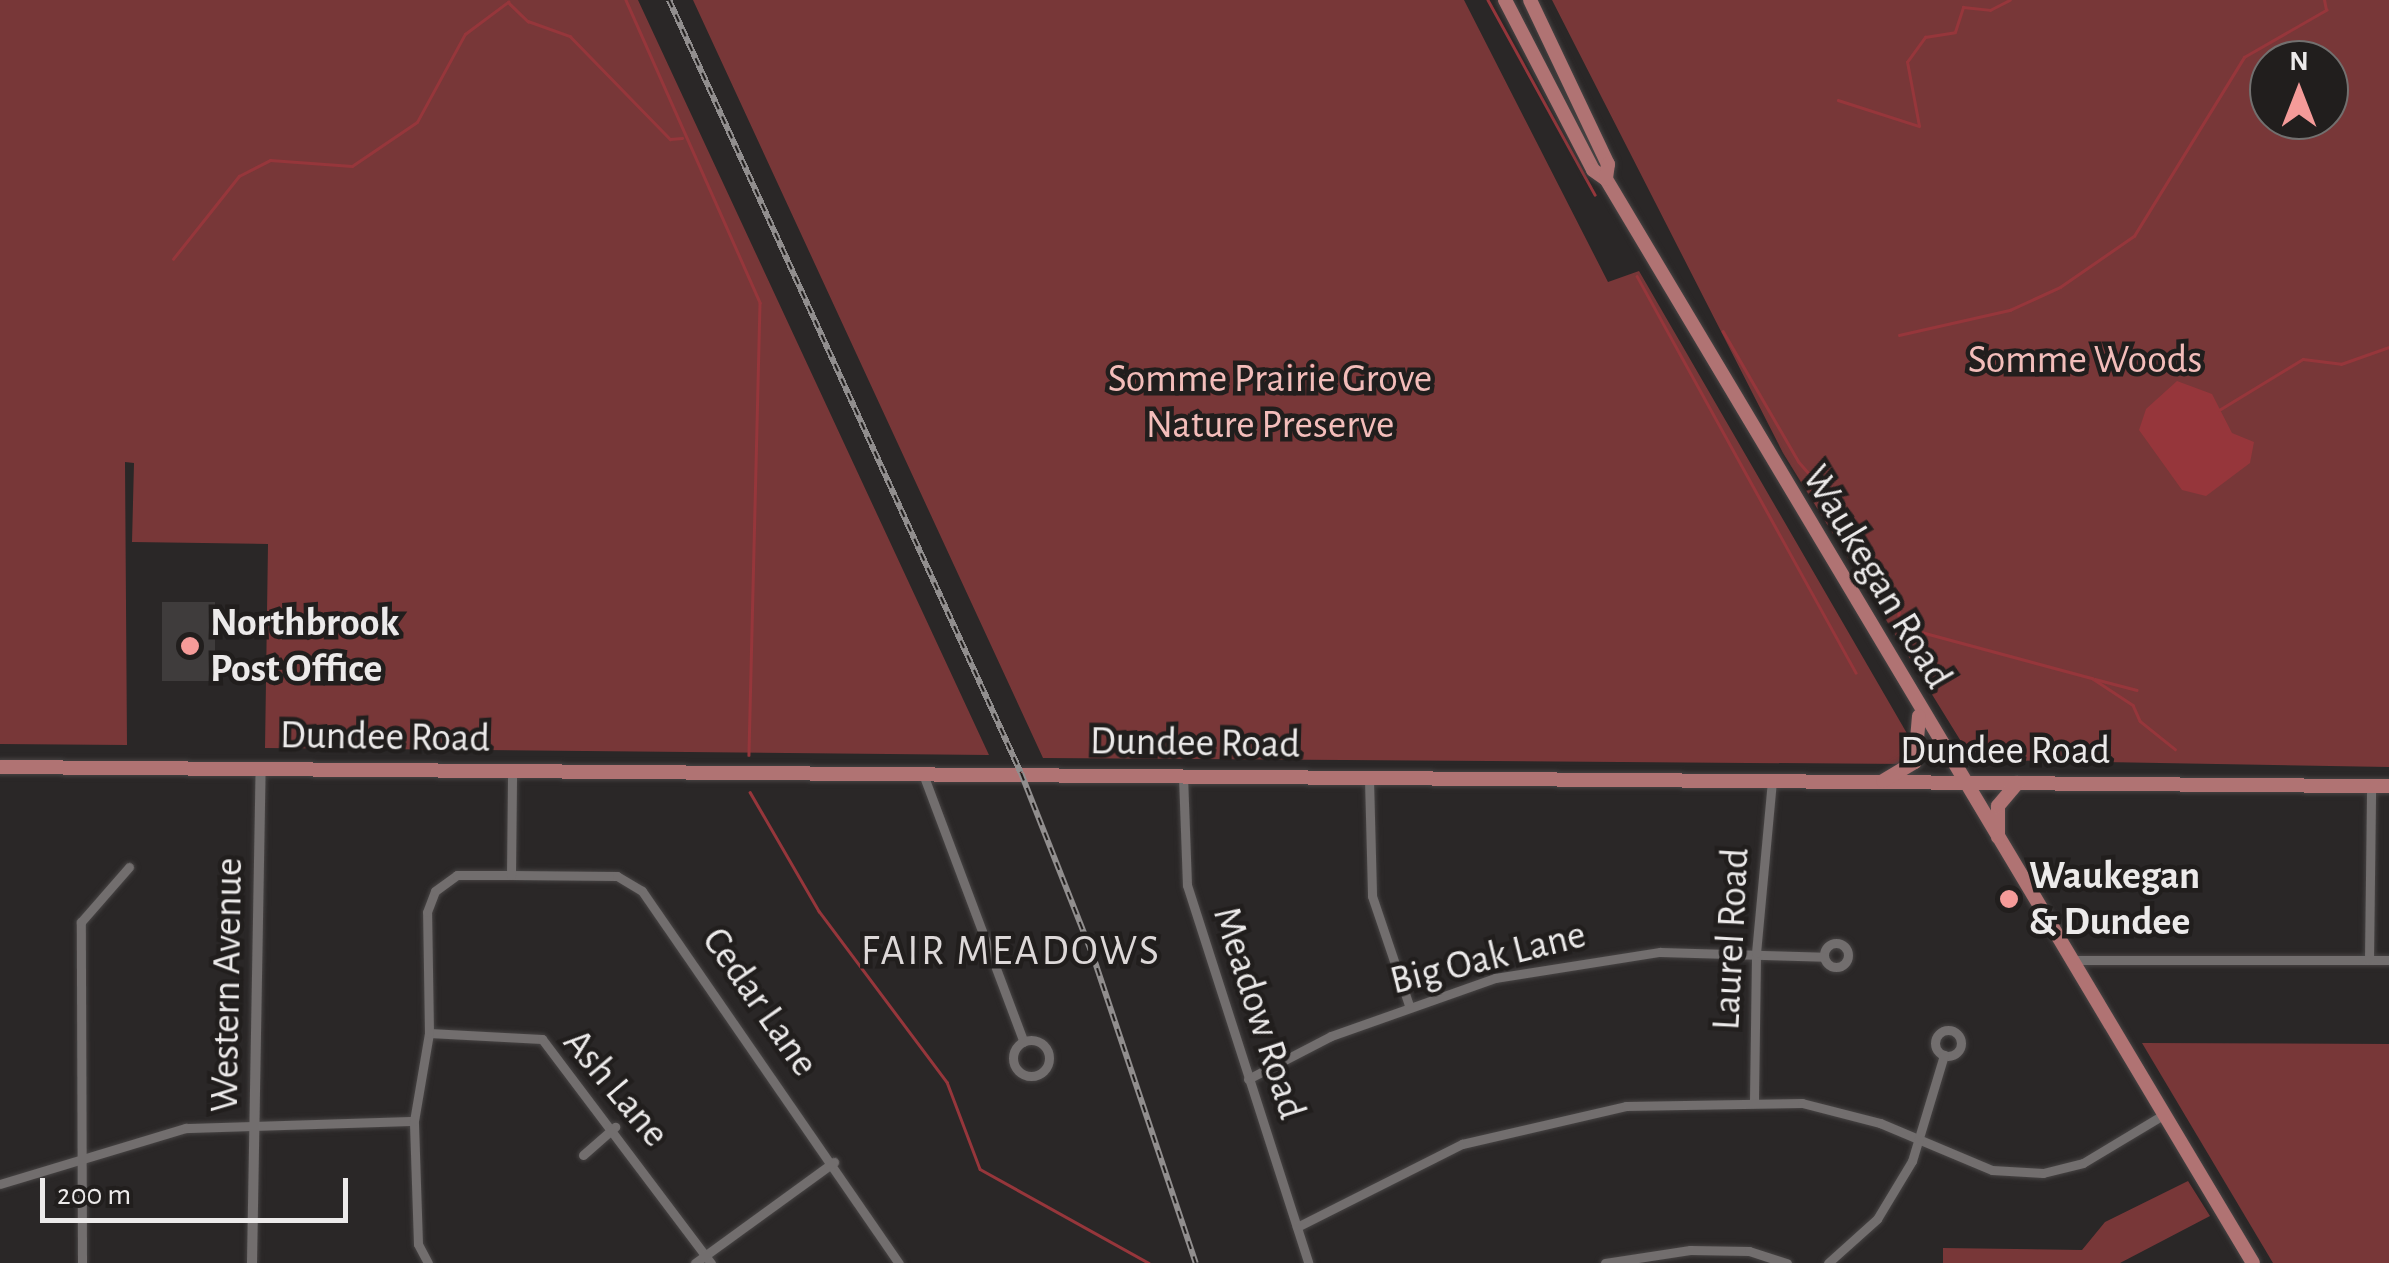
<!DOCTYPE html>
<html>
<head>
<meta charset="utf-8">
<style>
	body { margin:0 }
	#map { position:relative; width:2389px; height:1263px; overflow:hidden; background:#2a2727; font-family:"Alegreya Sans",sans-serif }
	div>[style] { position:absolute }
	.green>* { inset:0; background:#783738 }
	.water>* { inset:0; background:#96363b }
	.stream>* { height:2.5px; margin:-1.25px; padding:0 1.25px; transform-origin:1.25px; border-radius:1.25px; background:#96363b }
	.building>* { inset:0; background:#3f3c3c; transform-origin:0 0 }
	.roads { filter:drop-shadow(0 0 2px #474444) drop-shadow(0 0 2px #474444) }
	.minor>* { height:9px; margin:-4.5px; padding:0 4.5px; transform-origin:4.5px; border-radius:4.5px; background:#726e6e }
	.minor>.ring { margin:-4.5px; padding:0; box-sizing:content-box; background:none; border:9px solid #726e6e; border-radius:50% }
	.tertiary>* { height:10px; margin:-5px; padding:0 5px; transform-origin:5px; border-radius:5px; background:#726e6e }
	.primary>* { height:14px; margin:-7px; padding:0 7px; transform-origin:7px; border-radius:7px; background:#b07373 }
	.rail>* { height:6px; margin-top:-3px; transform-origin:0; background:repeating-linear-gradient(90deg,#211e1d 0 8px,#918e8e 0 16px); box-sizing:border-box; border-block:2px solid #918e8e }
	.dots>* { width:28px; height:28px; translate:-50% -50%; box-sizing:border-box; border:5px solid #211e1d; border-radius:50% }
	span { translate:-50% -50%; white-space:nowrap; text-align:center; line-height:1.15; -webkit-text-stroke:9px #211e1d; paint-order:stroke }
	.park-label { font-size:40px; color:#f3bdba }
	.street-label { font-size:40px; color:#eceaea }
	.poi-label { font-size:40px; color:#eceaea; font-weight:700 }
	.left { translate:0 -50%; text-align:left }
	.neighbourhood-label { font-size:42px; color:#ddd8d8; letter-spacing:2.5px }
	.north { position:absolute; left:2249px; top:40px; width:100px; height:100px; box-sizing:border-box; background:#211e1d; border:2px solid #72706f; border-radius:50%; rotate:0deg; font-size:28px; font-weight:700; line-height:40px; text-align:center; color:#eceaea }
	.north::after { content:''; display:block; margin:auto; width:35px; height:45px; background:#f59b99; clip-path:polygon(50% 0,100% 100%,50% 72%,0 100%) }
	.scale { position:absolute; left:40px; top:1178px; width:308px; height:45px; box-sizing:border-box; border:5px solid #eceaea; border-top:0; padding-left:12px; font-size:30px; line-height:35px; white-space:nowrap; color:#eceaea; -webkit-text-stroke:8px #211e1d; paint-order:stroke }
</style>
</head>
<body>
<div id="map">
	<div class="green">
		<div style="clip-path:polygon(0 0,638px 0,989px 755px,265px 748px,268px 544px,132px 542px,134px 463px,125px 462px,127px 745px,0 744px)"></div>
		<div style="clip-path:polygon(693px 0,1464px 0,1608px 282px,1639px 271px,1916px 749px,1905px 764px,1043px 758px)"></div>
		<div style="clip-path:polygon(evenodd,1552px 0,2389px 0,2389px 767px,1987px 760px,1962px 743px,1783px 453px,1552px 0,2269px 60px,2329px 60px,2329px 120px,2269px 120px,2269px 60px)"></div>
		<div style="clip-path:polygon(2142px 1043px,2389px 1044px,2389px 1263px,2273px 1263px)"></div>
		<div style="clip-path:polygon(2188px 1181px,2210px 1216px,2120px 1263px,1943px 1263px,1943px 1248px,2082px 1250px,2105px 1222px)"></div>
	</div>
	<div class="water">
		<div style="clip-path:polygon(2177px 381px,2212px 394px,2232px 433px,2254px 442px,2250px 463px,2206px 496px,2182px 490px,2139px 430px,2146px 409px)"></div>
	</div>
	<div class="stream">
		<div style="left:626px;top:0;width:331px;rotate:66.1deg"></div>
		<div style="left:760px;top:303px;width:452px;rotate:91.4deg"></div>
		<div style="left:1488px;top:0;width:222px;rotate:61.2deg"></div>
		<div style="left:1838px;top:100px;width:85px;rotate:17.8deg"></div>
		<div style="left:1919px;top:126px;width:65px;rotate:-100.6deg"></div>
		<div style="left:1907px;top:62px;width:31px;rotate:-54deg"></div>
		<div style="left:1925px;top:37px;width:30px;rotate:-9deg"></div>
		<div style="left:1955px;top:32px;width:26px;rotate:-72deg"></div>
		<div style="left:1963px;top:7px;width:27px;rotate:6deg"></div>
		<div style="left:1990px;top:10px;width:22px;rotate:-27deg"></div>
		<div style="left:173px;top:259px;width:106px;rotate:-51.5deg"></div>
		<div style="left:239px;top:176px;width:35px;rotate:-27deg"></div>
		<div style="left:270px;top:160px;width:82px;rotate:4.2deg"></div>
		<div style="left:352px;top:166px;width:78px;rotate:-34.1deg"></div>
		<div style="left:417px;top:122px;width:100px;rotate:-61.4deg"></div>
		<div style="left:465px;top:34px;width:54px;rotate:-36.7deg"></div>
		<div style="left:508px;top:2px;width:28px;rotate:44deg"></div>
		<div style="left:528px;top:21px;width:45px;rotate:19.7deg"></div>
		<div style="left:570px;top:36px;width:144px;rotate:45.8deg"></div>
		<div style="left:670px;top:139px;width:12px;rotate:-5deg"></div>
		<div style="left:1637px;top:276px;width:453px;rotate:61.1deg"></div>
		<div style="left:1723px;top:331px;width:151px;rotate:59.9deg"></div>
		<div style="left:1799px;top:462px;width:52px;rotate:48.9deg"></div>
		<div style="left:1833px;top:501px;width:93px;rotate:65.1deg"></div>
		<div style="left:1872px;top:585px;width:38px;rotate:45deg"></div>
		<div style="left:1899px;top:612px;width:14px;rotate:90deg"></div>
		<div style="left:1899px;top:626px;width:200px;rotate:15.1deg"></div>
		<div style="left:2092px;top:678px;width:49px;rotate:33.4deg"></div>
		<div style="left:2133px;top:705px;width:17px;rotate:66deg"></div>
		<div style="left:2140px;top:721px;width:45px;rotate:38.7deg"></div>
		<div style="left:1899px;top:335px;width:114px;rotate:-12.7deg"></div>
		<div style="left:2010px;top:310px;width:55px;rotate:-24.7deg"></div>
		<div style="left:2060px;top:287px;width:90px;rotate:-34.6deg"></div>
		<div style="left:2134px;top:236px;width:210px;rotate:-58.4deg"></div>
		<div style="left:2244px;top:57px;width:95px;rotate:-29.8deg"></div>
		<div style="left:2326px;top:10px;width:10px;rotate:-101deg"></div>
		<div style="left:2219px;top:410px;width:98px;rotate:-31.3deg"></div>
		<div style="left:2303px;top:359px;width:38px;rotate:7deg"></div>
		<div style="left:2341px;top:364px;width:51px;rotate:-19.5deg"></div>
		<div style="left:2095px;top:679px;width:43px;rotate:14.7deg"></div>
		<div style="left:1135px;top:749px;width:28px;rotate:2deg"></div>
		<div style="left:750px;top:792px;width:138px;rotate:59.9deg"></div>
		<div style="left:819px;top:911px;width:214px;rotate:53.2deg"></div>
		<div style="left:947px;top:1082px;width:93px;rotate:69.2deg"></div>
		<div style="left:980px;top:1169px;width:193px;rotate:29.1deg"></div>
	</div>
	<div class="building">
		<div style="left:162px;top:602px;width:53px;height:79px"></div>
	</div>
	<div class="roads">
		<div class="minor">
			<div style="left:923px;top:774px;width:286px;rotate:69.4deg"></div>
			<div style="left:1183px;top:776px;width:109px;rotate:87.9deg"></div>
			<div style="left:1187px;top:885px;width:397px;rotate:72.2deg"></div>
			<div style="left:1369px;top:779px;width:117px;rotate:88.5deg"></div>
			<div style="left:1372px;top:896px;width:115px;rotate:71.3deg"></div>
			<div style="left:511px;top:875px;width:106px;rotate:0.5deg"></div>
			<div style="left:617px;top:876px;width:29px;rotate:31deg"></div>
			<div style="left:642px;top:891px;width:452px;rotate:55.4deg"></div>
			<div class="ring" style="left:1824px;top:943px;width:15px;height:15px"></div>
			<div style="left:2072px;top:960px;width:317px"></div>
			<div style="left:2369px;top:960px;width:174px;rotate:-89.3deg"></div>
			<div class="ring" style="left:1935px;top:1030px;width:17px;height:17px"></div>
			<div style="left:429px;top:1033px;width:113px;rotate:3deg"></div>
			<div style="left:542px;top:1039px;width:281px;rotate:53deg"></div>
			<div class="ring" style="left:1013px;top:1040px;width:27px;height:27px"></div>
			<div style="left:1248px;top:1079px;width:93px;rotate:-27.4deg"></div>
			<div style="left:1331px;top:1036px;width:174px;rotate:-19.5deg"></div>
			<div style="left:1495px;top:978px;width:167px;rotate:-9deg"></div>
			<div style="left:1660px;top:952px;width:164px;rotate:1.7deg"></div>
			<div style="left:1754px;top:1100px;width:147px;rotate:-89.2deg"></div>
			<div style="left:1756px;top:953px;width:172px;rotate:-84.7deg"></div>
			<div style="left:583px;top:1155px;width:43px;rotate:-41.2deg"></div>
			<div style="left:0;top:1184px;width:194px;rotate:-16.8deg"></div>
			<div style="left:186px;top:1128px;width:228px;rotate:-1.8deg"></div>
			<div style="left:1297px;top:1227px;width:185px;rotate:-26.7deg"></div>
			<div style="left:1462px;top:1144px;width:168px;rotate:-13deg"></div>
			<div style="left:1626px;top:1106px;width:176px;rotate:-1deg"></div>
			<div style="left:1802px;top:1103px;width:81px;rotate:14.4deg"></div>
			<div style="left:1880px;top:1123px;width:121px;rotate:22.8deg"></div>
			<div style="left:1992px;top:1170px;width:51px;rotate:3.4deg"></div>
			<div style="left:2043px;top:1173px;width:41px;rotate:-14deg"></div>
			<div style="left:2083px;top:1163px;width:93px;rotate:-31deg"></div>
			<div style="left:82px;top:1263px;width:341px;rotate:-90.2deg"></div>
			<div style="left:81px;top:922px;width:73px;rotate:-48.9deg"></div>
			<div style="left:428px;top:1263px;width:21px;rotate:-118deg"></div>
			<div style="left:418px;top:1244px;width:123px;rotate:-91.9deg"></div>
			<div style="left:414px;top:1121px;width:89px;rotate:-80.3deg"></div>
			<div style="left:429px;top:1033px;width:121px;rotate:-90.9deg"></div>
			<div style="left:427px;top:912px;width:22px;rotate:-69deg"></div>
			<div style="left:435px;top:891px;width:27px;rotate:-36deg"></div>
			<div style="left:457px;top:875px;width:54px"></div>
			<div style="left:511px;top:875px;width:104px;rotate:-89.4deg"></div>
			<div style="left:695px;top:1263px;width:172px;rotate:-36deg"></div>
			<div style="left:1605px;top:1263px;width:86px;rotate:-8.7deg"></div>
			<div style="left:1690px;top:1250px;width:59px;rotate:1deg"></div>
			<div style="left:1749px;top:1251px;width:40px;rotate:18deg"></div>
			<div style="left:1828px;top:1263px;width:66px;rotate:-41.9deg"></div>
			<div style="left:1877px;top:1219px;width:68px;rotate:-58.9deg"></div>
			<div style="left:1912px;top:1161px;width:111px;rotate:-73.2deg"></div>
		</div>
		<div class="tertiary">
			<div style="left:252px;top:1263px;width:496px;rotate:-89deg"></div>
		</div>
		<div class="primary">
			<div style="left:1505px;top:0;width:191px;rotate:62.6deg"></div>
			<div style="left:1593px;top:170px;width:16px;rotate:35deg"></div>
			<div style="left:1606px;top:179px;width:1262px;rotate:59.17deg"></div>
			<div style="left:1530px;top:0;width:182px;rotate:64.6deg"></div>
			<div style="left:1608px;top:164px;width:15px;rotate:98deg"></div>
			<div style="left:0;top:767px;width:2389px;rotate:0.46deg"></div>
			<div style="left:1883px;top:781px;width:37px;rotate:-31deg"></div>
			<div style="left:1915px;top:762px;width:46px;rotate:-85deg"></div>
			<div style="left:1998px;top:837px;width:31px;rotate:-90deg"></div>
			<div style="left:1998px;top:806px;width:30px;rotate:-50deg"></div>
		</div>
	</div>
	<div class="rail">
		<div style="left:669px;top:0;width:849px;rotate:65.52deg"></div>
		<div style="left:1021px;top:773px;width:193px;rotate:68.5deg"></div>
		<div style="left:1092px;top:953px;width:327px;rotate:71.5deg"></div>
	</div>
	<div class="dots">
		<div style="left:190px;top:646px;background:#f59b99"></div>
		<div style="left:2009px;top:899px;background:#f59b99"></div>
	</div>
	<div class="park-label">
		<span style="left:2085px;top:360px">Somme Woods</span>
		<span style="left:1270px;top:402px">Somme Prairie Grove<br>Nature Preserve</span>
	</div>
	<div class="street-label">
		<span style="left:1877px;top:577px;rotate:59deg">Waukegan Road</span>
		<span style="left:385px;top:737px;rotate:1deg">Dundee Road</span>
		<span style="left:1195px;top:743px;rotate:1deg">Dundee Road</span>
		<span style="left:2005px;top:751px">Dundee Road</span>
		<span style="left:1731px;top:939px;rotate:-87deg">Laurel Road</span>
		<span style="left:1488px;top:958px;rotate:-14deg">Big Oak Lane</span>
		<span style="left:227px;top:985px;rotate:-89deg">Western Avenue</span>
		<span style="left:760px;top:1002px;rotate:55deg">Cedar Lane</span>
		<span style="left:1259px;top:1013px;rotate:72deg">Meadow Road</span>
		<span style="left:616px;top:1088px;rotate:50deg">Ash Lane</span>
	</div>
	<div class="poi-label">
		<span class="left" style="left:210px;top:646px">Northbrook<br>Post Office</span>
		<span class="left" style="left:2029px;top:899px">Waukegan<br>&amp; Dundee</span>
	</div>
	<div class="neighbourhood-label">
		<span style="left:1011px;top:951px">FAIR MEADOWS</span>
	</div>
	<div class="north">N</div>
	<div class="scale">200 m</div>
</div>
</body>
</html>
